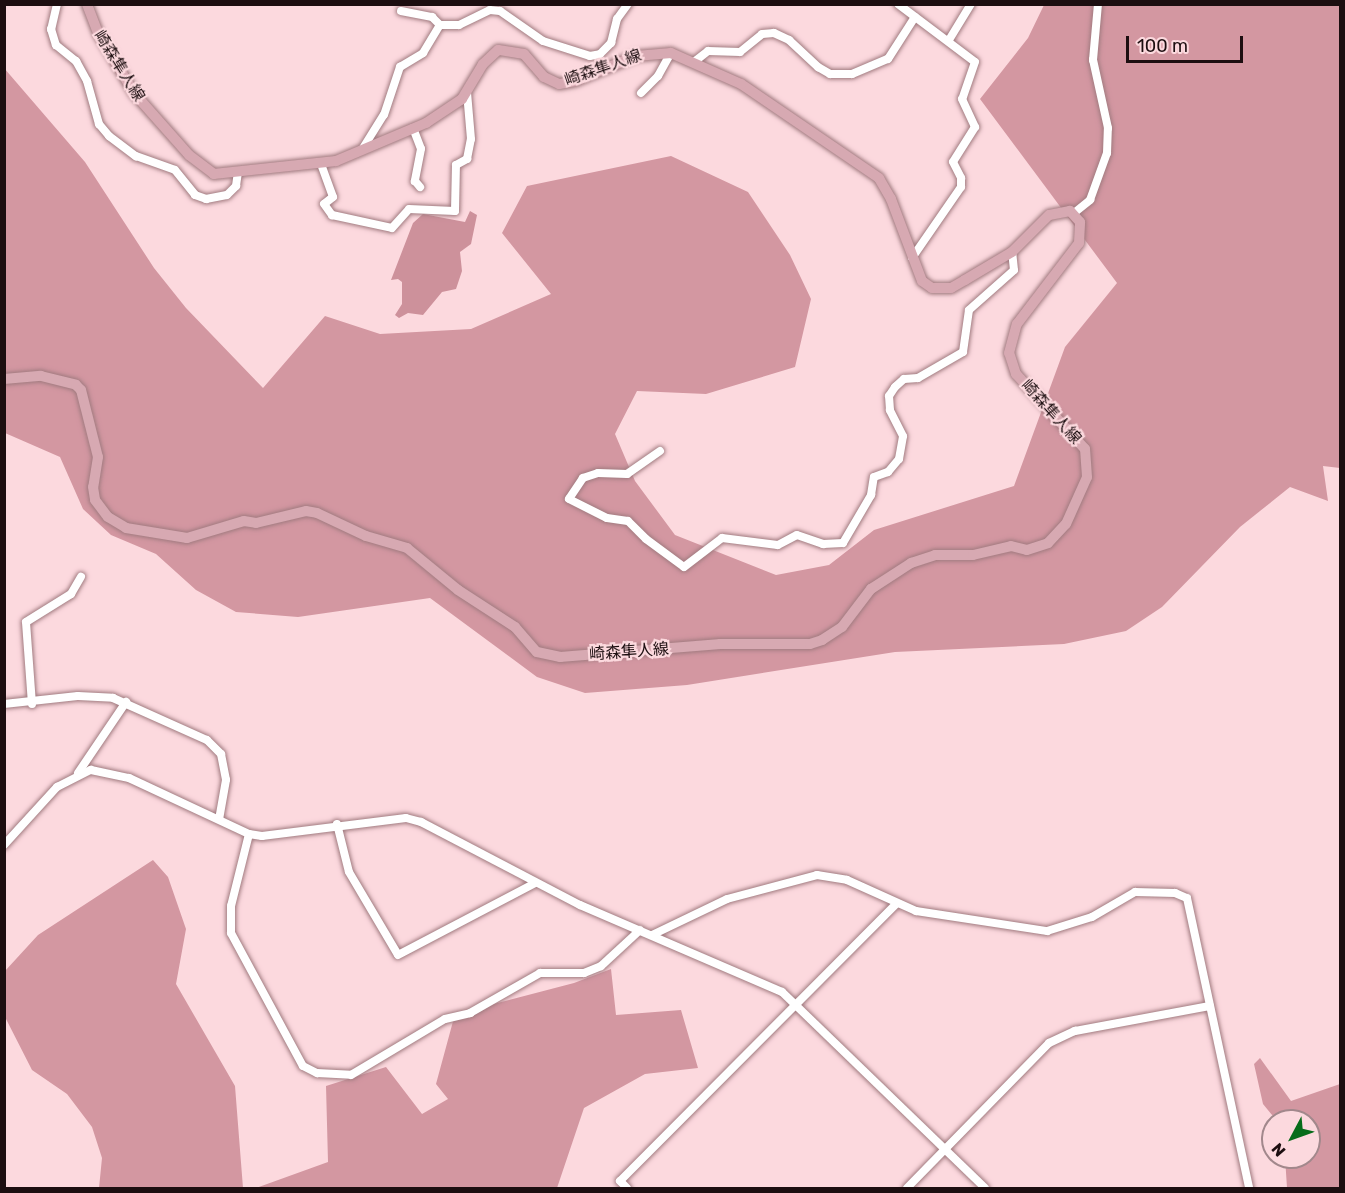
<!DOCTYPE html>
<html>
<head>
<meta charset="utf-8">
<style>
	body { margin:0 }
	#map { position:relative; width:1345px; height:1193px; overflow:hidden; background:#fcd9de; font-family:Rubik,"Noto Sans JP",sans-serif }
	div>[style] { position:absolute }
	.forest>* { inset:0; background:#d397a1 }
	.water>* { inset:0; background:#cd919b }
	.roads { filter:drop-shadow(0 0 2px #a17b80) drop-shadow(0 0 2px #a17b80) }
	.minor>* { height:8px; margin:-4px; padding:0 4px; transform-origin:4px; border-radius:4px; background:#fff }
	.major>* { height:10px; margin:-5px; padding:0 5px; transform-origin:5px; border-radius:5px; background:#d7a9b2 }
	span { translate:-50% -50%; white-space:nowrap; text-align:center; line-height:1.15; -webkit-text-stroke:4.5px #fcd9de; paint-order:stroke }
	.street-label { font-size:16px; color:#1c0e10 }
	.frame { position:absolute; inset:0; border:6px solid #1c0e10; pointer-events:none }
	.north { position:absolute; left:1261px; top:1109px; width:60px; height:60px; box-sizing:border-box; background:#fcd9de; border:2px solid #a2888c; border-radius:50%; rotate:229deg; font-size:16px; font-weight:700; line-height:24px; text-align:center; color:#1c0e10 }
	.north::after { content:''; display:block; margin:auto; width:21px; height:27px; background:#076c1a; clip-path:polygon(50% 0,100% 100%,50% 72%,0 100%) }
	.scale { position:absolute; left:1126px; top:36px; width:117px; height:27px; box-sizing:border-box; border:3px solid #1c0e10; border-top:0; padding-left:8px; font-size:18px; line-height:21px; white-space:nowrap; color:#1c0e10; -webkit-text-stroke:4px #fcd9de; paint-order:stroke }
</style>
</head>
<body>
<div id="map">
	<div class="forest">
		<div style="clip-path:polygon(1044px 5px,1340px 5px,1340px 468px,1323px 466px,1328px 501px,1290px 487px,1240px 527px,1162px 607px,1126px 631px,1064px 644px,895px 652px,687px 685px,585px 693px,537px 677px,430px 598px,298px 617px,236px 612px,196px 590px,156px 554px,111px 535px,83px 509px,60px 457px,5px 433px,4px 68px,85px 162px,154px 268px,186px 308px,263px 388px,325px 316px,380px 334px,471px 329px,551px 294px,502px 233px,527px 186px,671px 156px,748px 192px,790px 255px,811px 299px,795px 367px,706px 394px,637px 391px,615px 434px,635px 481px,675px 535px,776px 575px,829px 565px,874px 530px,1014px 486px,1065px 347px,1117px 283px,980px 99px,1028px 38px)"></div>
		<div style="clip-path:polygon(153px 860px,168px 877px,186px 929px,176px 984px,235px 1086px,243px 1188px,99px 1188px,102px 1158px,92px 1127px,67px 1094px,32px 1070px,5px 1017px,5px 971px,38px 935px)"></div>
		<div style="clip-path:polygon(611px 969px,616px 1015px,681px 1010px,698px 1068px,645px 1074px,584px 1108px,557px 1188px,256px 1188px,328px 1162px,326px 1086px,386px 1067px,422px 1114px,448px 1099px,436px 1084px,455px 1014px,574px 983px)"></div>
		<div style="clip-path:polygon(1260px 1058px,1291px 1101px,1340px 1084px,1340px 1188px,1287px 1188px,1285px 1157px,1309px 1157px,1309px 1121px,1277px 1121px,1263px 1104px,1254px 1064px)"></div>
	</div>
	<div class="water">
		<div style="clip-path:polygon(470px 211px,477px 215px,471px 244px,460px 252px,462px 271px,456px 289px,442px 292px,423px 315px,408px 313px,399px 318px,395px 315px,402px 304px,402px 282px,398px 279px,391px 280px,413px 223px,423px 214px,465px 222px)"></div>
	</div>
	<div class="roads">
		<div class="minor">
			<div style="left:57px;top:4px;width:26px;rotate:103deg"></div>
			<div style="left:51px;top:29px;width:17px;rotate:73deg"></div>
			<div style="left:56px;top:45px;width:26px;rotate:39deg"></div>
			<div style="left:76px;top:61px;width:23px;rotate:61deg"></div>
			<div style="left:87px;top:81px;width:45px;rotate:74.4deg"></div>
			<div style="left:99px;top:124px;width:16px;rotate:50deg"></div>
			<div style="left:109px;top:136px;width:34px;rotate:37deg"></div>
			<div style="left:136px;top:156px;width:41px;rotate:19.7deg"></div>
			<div style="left:175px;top:170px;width:32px;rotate:51deg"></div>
			<div style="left:195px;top:195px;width:12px;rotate:20deg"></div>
			<div style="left:206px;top:199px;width:21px;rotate:-11deg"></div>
			<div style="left:227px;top:195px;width:13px;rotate:-45deg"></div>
			<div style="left:236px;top:186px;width:14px;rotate:-82deg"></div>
			<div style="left:898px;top:4px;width:96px;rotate:37deg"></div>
			<div style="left:975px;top:62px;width:39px;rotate:109deg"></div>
			<div style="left:962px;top:99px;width:31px;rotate:65deg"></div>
			<div style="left:975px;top:127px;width:41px;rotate:122.2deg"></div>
			<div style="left:953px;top:162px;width:18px;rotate:63deg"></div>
			<div style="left:961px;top:178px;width:9px;rotate:90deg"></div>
			<div style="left:961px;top:187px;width:86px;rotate:124.6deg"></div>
			<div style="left:401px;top:11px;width:32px;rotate:11deg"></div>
			<div style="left:432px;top:17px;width:11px;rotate:45deg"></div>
			<div style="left:949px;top:40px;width:42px;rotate:-58.6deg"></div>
			<div style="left:694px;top:62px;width:18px;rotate:-38deg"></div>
			<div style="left:708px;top:51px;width:32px;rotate:2deg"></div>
			<div style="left:740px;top:52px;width:28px;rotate:-39deg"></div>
			<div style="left:762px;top:34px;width:12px;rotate:-5deg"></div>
			<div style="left:774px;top:33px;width:17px;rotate:25deg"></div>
			<div style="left:789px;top:40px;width:40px;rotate:43deg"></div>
			<div style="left:818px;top:67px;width:14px;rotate:30deg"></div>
			<div style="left:830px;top:74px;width:22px"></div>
			<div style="left:852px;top:74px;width:39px;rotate:-23deg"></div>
			<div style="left:888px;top:59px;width:50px;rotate:-57.3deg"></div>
			<div style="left:641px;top:93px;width:24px;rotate:-45deg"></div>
			<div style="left:658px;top:76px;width:26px;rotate:-61deg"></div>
			<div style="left:413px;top:128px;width:22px;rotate:69deg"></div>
			<div style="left:421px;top:149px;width:33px;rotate:101deg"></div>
			<div style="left:415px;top:181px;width:8px;rotate:50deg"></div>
			<div style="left:363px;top:148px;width:39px;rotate:-58deg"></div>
			<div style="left:384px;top:115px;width:51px;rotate:-71.6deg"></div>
			<div style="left:400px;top:67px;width:27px;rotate:-31deg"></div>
			<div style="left:423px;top:53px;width:33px;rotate:-59deg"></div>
			<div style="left:440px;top:25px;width:19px"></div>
			<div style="left:459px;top:25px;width:34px;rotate:-26deg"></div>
			<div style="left:490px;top:10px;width:10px;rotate:6deg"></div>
			<div style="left:500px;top:11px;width:52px;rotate:34.9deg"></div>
			<div style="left:543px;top:41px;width:49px;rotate:17.7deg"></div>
			<div style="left:590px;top:56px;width:10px;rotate:-11deg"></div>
			<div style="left:600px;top:54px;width:16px;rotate:-45deg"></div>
			<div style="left:611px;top:43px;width:25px;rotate:-76deg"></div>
			<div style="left:617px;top:19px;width:19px;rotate:-54deg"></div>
			<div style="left:321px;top:164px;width:35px;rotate:70deg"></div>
			<div style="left:333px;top:197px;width:11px;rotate:142deg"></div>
			<div style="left:324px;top:204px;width:14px;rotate:54deg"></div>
			<div style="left:332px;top:215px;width:61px;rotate:12.2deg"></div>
			<div style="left:392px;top:228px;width:25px;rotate:-48deg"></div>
			<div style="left:409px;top:209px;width:46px;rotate:2.5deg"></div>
			<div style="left:455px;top:211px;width:46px;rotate:-88.8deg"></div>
			<div style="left:456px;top:165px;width:13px;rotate:-29deg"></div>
			<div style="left:467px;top:159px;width:20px;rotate:-79deg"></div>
			<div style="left:471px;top:139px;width:47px;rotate:-94.9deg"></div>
			<div style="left:1074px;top:213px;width:21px;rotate:-39deg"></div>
			<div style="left:1090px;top:200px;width:50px;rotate:-70.1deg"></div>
			<div style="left:1107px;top:153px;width:25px;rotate:-88deg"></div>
			<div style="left:1108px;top:128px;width:70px;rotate:-102.4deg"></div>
			<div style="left:1093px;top:60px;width:56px;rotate:-84.9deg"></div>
			<div style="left:660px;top:451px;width:40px;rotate:145.1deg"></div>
			<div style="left:627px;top:474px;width:29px;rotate:-178deg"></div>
			<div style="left:598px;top:473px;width:16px;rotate:162deg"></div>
			<div style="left:583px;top:478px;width:25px;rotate:124deg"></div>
			<div style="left:569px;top:499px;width:42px;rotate:26.6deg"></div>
			<div style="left:607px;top:518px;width:21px;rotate:8deg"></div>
			<div style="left:628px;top:521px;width:25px;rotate:45deg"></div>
			<div style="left:646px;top:539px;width:47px;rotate:36.4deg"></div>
			<div style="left:684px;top:567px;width:48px;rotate:-37.3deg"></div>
			<div style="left:722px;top:538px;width:56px;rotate:7.1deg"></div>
			<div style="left:778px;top:545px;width:21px;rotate:-28deg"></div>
			<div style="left:797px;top:535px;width:28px;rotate:19deg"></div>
			<div style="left:823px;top:544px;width:20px;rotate:-3deg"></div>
			<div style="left:843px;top:543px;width:56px;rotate:-59.7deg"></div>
			<div style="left:871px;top:495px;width:18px;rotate:-81deg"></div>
			<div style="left:874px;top:477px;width:15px;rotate:-20deg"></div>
			<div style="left:888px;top:472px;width:17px;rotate:-50deg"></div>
			<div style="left:899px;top:459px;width:23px;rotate:-80deg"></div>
			<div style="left:903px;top:436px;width:29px;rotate:-117deg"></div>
			<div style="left:890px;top:410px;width:14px;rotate:-94deg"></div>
			<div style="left:889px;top:396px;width:11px;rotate:-56deg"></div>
			<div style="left:895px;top:387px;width:12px;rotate:-42deg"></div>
			<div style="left:904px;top:379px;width:14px;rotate:-4deg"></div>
			<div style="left:918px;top:378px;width:52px;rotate:-30deg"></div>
			<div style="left:963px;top:352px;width:42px;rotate:-81.9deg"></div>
			<div style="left:969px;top:310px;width:60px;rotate:-41.6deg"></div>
			<div style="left:1014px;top:270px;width:18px;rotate:-96deg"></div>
			<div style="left:4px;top:704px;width:74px;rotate:-6.2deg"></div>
			<div style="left:78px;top:696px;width:35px;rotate:3deg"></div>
			<div style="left:113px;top:698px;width:103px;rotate:24.1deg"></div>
			<div style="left:207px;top:740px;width:20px;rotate:45deg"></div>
			<div style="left:221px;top:754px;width:26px;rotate:79deg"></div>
			<div style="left:226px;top:780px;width:40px;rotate:100deg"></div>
			<div style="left:32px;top:704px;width:82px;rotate:-94.2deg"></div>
			<div style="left:26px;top:622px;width:53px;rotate:-31.9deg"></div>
			<div style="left:71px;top:594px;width:20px;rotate:-60deg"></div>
			<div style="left:78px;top:773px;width:86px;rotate:-55.9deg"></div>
			<div style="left:337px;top:824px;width:49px;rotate:76deg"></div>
			<div style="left:349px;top:872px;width:96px;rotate:59.4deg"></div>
			<div style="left:398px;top:955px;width:155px;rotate:-27.7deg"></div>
			<div style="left:249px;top:834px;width:74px;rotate:104deg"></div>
			<div style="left:231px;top:906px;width:27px;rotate:90deg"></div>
			<div style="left:231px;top:933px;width:151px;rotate:61.6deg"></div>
			<div style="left:303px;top:1066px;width:16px;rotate:27deg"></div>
			<div style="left:317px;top:1073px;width:34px;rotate:3deg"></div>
			<div style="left:351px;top:1075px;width:109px;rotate:-30.8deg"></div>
			<div style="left:445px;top:1019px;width:26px;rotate:-13deg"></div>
			<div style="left:470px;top:1013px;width:81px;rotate:-29.7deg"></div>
			<div style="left:540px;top:973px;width:44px"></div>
			<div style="left:584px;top:973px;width:18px;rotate:-22deg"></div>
			<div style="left:601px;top:966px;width:53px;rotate:-42.7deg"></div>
			<div style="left:4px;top:845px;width:79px;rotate:-47.6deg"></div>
			<div style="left:57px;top:787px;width:38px;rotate:-27deg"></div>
			<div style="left:91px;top:770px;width:39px;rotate:12deg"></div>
			<div style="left:129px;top:778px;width:132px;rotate:25deg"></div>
			<div style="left:249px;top:834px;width:13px;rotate:9deg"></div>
			<div style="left:262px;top:836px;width:145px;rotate:-7.1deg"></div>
			<div style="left:406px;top:818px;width:16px;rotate:15deg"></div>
			<div style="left:421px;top:822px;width:179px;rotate:27.6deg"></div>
			<div style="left:580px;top:905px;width:220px;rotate:23.3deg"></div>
			<div style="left:782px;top:992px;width:282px;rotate:44deg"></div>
			<div style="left:652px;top:935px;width:83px;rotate:-25.6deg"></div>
			<div style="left:727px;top:899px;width:93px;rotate:-14.9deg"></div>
			<div style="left:817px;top:875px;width:30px;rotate:9deg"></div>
			<div style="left:847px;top:880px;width:76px;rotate:24.2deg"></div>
			<div style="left:916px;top:911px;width:133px;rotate:8.7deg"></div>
			<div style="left:1047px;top:931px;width:47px;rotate:-17.3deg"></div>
			<div style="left:1092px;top:917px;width:50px;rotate:-30.2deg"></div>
			<div style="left:1135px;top:892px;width:40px;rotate:1.4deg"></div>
			<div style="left:1175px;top:893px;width:13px;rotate:23deg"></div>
			<div style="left:1187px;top:898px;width:297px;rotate:77.9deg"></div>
			<div style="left:627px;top:1188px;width:10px;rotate:-135deg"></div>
			<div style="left:620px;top:1181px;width:392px;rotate:-45.1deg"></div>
			<div style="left:907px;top:1188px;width:203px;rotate:-45.6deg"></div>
			<div style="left:1049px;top:1043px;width:29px;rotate:-25deg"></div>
			<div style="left:1075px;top:1031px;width:137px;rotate:-10.5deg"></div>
		</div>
		<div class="major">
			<div style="left:4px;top:379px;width:37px;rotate:-5deg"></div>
			<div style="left:41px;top:376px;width:36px;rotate:14deg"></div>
			<div style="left:76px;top:385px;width:7px;rotate:45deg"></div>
			<div style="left:81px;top:390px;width:69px;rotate:75.8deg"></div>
			<div style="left:98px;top:457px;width:30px;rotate:99deg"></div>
			<div style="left:93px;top:487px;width:13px;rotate:81deg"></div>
			<div style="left:95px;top:500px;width:21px;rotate:53deg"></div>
			<div style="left:108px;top:517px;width:21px;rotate:31deg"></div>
			<div style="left:126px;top:528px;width:62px;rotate:9.3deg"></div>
			<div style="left:187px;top:538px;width:59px;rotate:-16.6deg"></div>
			<div style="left:244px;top:521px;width:12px;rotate:9deg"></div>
			<div style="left:256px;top:523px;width:51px;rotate:-13.5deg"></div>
			<div style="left:306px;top:511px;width:11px;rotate:10deg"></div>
			<div style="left:317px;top:513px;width:54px;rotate:25.1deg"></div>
			<div style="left:366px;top:536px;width:43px;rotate:16.3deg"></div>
			<div style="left:407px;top:548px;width:66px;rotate:39.5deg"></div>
			<div style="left:458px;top:590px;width:68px;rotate:33deg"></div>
			<div style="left:515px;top:627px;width:33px;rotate:49deg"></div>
			<div style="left:537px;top:652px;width:24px;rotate:12deg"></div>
			<div style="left:560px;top:657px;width:161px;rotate:-4.6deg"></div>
			<div style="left:720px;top:644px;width:90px"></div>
			<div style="left:810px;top:644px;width:13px;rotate:-18deg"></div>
			<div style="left:822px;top:640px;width:24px;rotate:-33deg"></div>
			<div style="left:842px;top:627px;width:48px;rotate:-52.7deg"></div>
			<div style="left:871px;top:589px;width:48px;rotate:-33deg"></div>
			<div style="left:911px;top:563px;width:25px;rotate:-18deg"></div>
			<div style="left:935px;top:555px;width:38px"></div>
			<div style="left:973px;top:555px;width:39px;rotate:-13deg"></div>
			<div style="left:1011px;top:546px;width:16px;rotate:14deg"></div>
			<div style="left:1027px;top:550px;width:22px;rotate:-18deg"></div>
			<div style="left:1048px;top:543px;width:26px;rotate:-47deg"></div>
			<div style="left:1066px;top:524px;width:51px;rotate:-65.9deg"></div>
			<div style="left:1087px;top:477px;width:28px;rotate:-94deg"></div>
			<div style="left:1085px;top:449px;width:102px;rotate:-132.6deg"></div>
			<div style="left:1016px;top:374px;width:22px;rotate:-108deg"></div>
			<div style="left:1009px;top:353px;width:30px;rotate:-75deg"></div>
			<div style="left:1017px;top:324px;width:102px;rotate:-52.6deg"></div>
			<div style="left:1079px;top:243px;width:21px;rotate:-87deg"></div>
			<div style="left:1080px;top:222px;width:15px;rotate:-132deg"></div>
			<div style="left:1070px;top:211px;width:21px;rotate:169deg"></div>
			<div style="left:1049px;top:215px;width:52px;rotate:135deg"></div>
			<div style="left:1012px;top:252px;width:55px;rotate:149.2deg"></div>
			<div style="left:965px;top:280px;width:16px;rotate:150deg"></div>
			<div style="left:951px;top:288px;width:19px;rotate:180deg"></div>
			<div style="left:932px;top:288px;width:12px;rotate:-145deg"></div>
			<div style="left:922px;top:281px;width:88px;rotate:-110.7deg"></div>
			<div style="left:891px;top:199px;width:24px;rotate:-120deg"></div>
			<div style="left:879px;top:178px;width:167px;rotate:-145.7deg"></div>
			<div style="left:741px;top:84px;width:77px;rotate:-156.1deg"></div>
			<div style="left:671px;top:53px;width:35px;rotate:175deg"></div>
			<div style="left:636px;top:56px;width:66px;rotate:157.7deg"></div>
			<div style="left:575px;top:81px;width:16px;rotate:169deg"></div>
			<div style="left:559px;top:84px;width:17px;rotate:-155deg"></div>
			<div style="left:544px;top:77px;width:30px;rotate:-131deg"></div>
			<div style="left:524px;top:54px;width:26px;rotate:-171deg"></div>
			<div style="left:498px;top:50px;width:21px;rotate:137deg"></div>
			<div style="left:483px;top:64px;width:41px;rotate:121deg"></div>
			<div style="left:462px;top:99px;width:43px;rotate:146.3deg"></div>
			<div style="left:426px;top:123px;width:98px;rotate:157.1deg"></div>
			<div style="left:336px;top:161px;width:123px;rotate:173.9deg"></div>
			<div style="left:214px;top:174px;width:31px;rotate:-143deg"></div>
			<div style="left:189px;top:155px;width:83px;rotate:-131.6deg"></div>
			<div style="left:134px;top:93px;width:70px;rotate:-121deg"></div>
			<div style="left:98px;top:33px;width:31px;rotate:-111deg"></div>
		</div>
	</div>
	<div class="street-label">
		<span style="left:119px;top:66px;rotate:58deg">崎森隼人線</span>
		<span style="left:603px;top:68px;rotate:-19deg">崎森隼人線</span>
		<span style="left:1051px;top:412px;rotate:48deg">崎森隼人線</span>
		<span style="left:629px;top:652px;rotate:-4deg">崎森隼人線</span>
	</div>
	<div class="frame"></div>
	<div class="north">N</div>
	<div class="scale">100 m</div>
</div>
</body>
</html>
